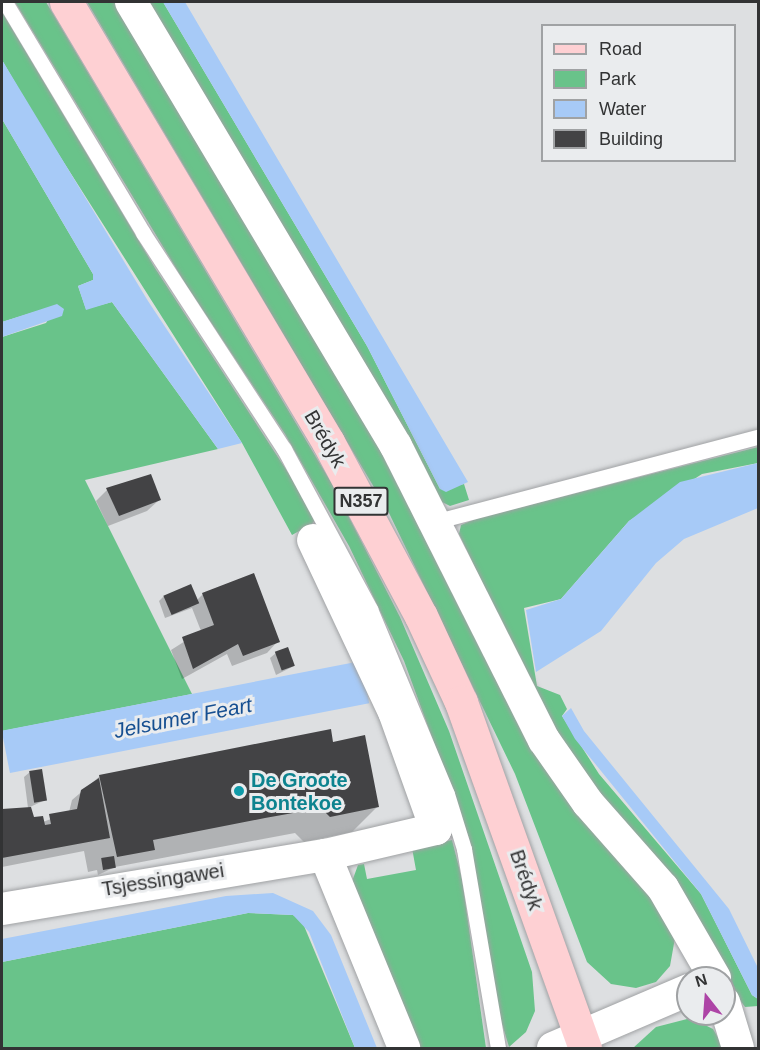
<!DOCTYPE html>
<html>
<head>
<meta charset="utf-8">
<style>
	body { margin:0 }
	#map { position:relative; width:760px; height:1050px; overflow:hidden; background:#dddfe1; font-family:Helvetica,sans-serif }
	div>[style] { position:absolute }
	.green>* { inset:0; background:#69c38a }
	.water>* { inset:0; background:#a7caf7; transform-origin:0 0 }
	.shadow>* { inset:0; background:#0003 }
	.building>* { inset:0; background:#434345; transform-origin:0 0 }
	.roads { filter:drop-shadow(0 0 2px #a0a2a4) drop-shadow(0 0 2px #a0a2a4) }
	.lane>* { height:15px; margin:-7.5px; padding:0 7.5px; transform-origin:7.5px; border-radius:7.5px; background:#fff }
	.street>* { height:32px; margin:-16px; padding:0 16px; transform-origin:16px; border-radius:16px; background:#fff }
	.primary>* { height:33px; margin:-16.5px; padding:0 16.5px; transform-origin:16.5px; border-radius:16.5px; background:#fed0d3 }
	.dots>* { width:16px; height:16px; translate:-50% -50%; box-sizing:border-box; border:3px solid #eaecee; border-radius:50% }
	span { translate:-50% -50%; white-space:nowrap; text-align:center; line-height:1.15; -webkit-text-stroke:6px #eaecee; paint-order:stroke }
	.shield-label span { padding:2px 4px; background:#eaecee; border:2px solid; border-radius:4px; -webkit-text-stroke-width:0 }
	.shield-label { font-size:18px; color:#323334; font-weight:700 }
	.street-label { font-size:20px; color:#323334 }
	.culture-label { font-size:20px; color:#0d838f; font-weight:700 }
	.left { translate:0 -50%; text-align:left }
	.water-label { font-size:21px; color:#164f91; font-style:italic }
	.frame { position:absolute; inset:0; border:3px solid #323334; pointer-events:none }
	.legend { position:absolute; left:541px; top:24px; width:195px; height:138px; box-sizing:border-box; background:#eaecee; border:2px solid #a0a2a4; margin:0; padding:8px 10px; list-style:none; font-size:18px; color:#323334 }
	.legend li { display:flex; align-items:center; gap:12px; height:30px }
	.legend b { width:30px; border:2px solid #a0a2a4 }
	.north { position:absolute; left:676px; top:966px; width:60px; height:60px; box-sizing:border-box; background:#eaecee; border:2px solid #a0a2a4; border-radius:50%; rotate:343deg; font-size:16px; font-weight:700; line-height:24px; text-align:center; color:#323334 }
	.north::after { content:''; display:block; margin:auto; width:21px; height:27px; background:#ad44a6; clip-path:polygon(50% 0,100% 100%,50% 72%,0 100%) }
</style>
</head>
<body>
<div id="map">
	<div class="green">
		<div style="clip-path:polygon(15px 2px,46px 2px,332px 484px,400px 617px,449px 731px,532px 972px,535px 1011px,526px 1032px,509px 1047px,494px 997px,470px 841px,404px 661px,349px 546px,285px 434px,185px 283px)"></div>
		<div style="clip-path:polygon(87px 2px,118px 2px,649px 888px,675px 938px,670px 966px,656px 982px,636px 988px,611px 984px,587px 962px,515px 774px,388px 511px)"></div>
		<div style="clip-path:polygon(145px 2px,163px 2px,367px 346px,440px 489px,464px 484px,469px 500px,450px 506px,438px 500px)"></div>
		<div style="clip-path:polygon(2px 12px,155px 268px,289px 474px,315px 520px,312px 524px,292px 535px,242px 443px,35px 117px,2px 60px)"></div>
		<div style="clip-path:polygon(2px 119px,93px 274px,93px 280px,78px 286px,86px 309px,112px 302px,218px 449px,85px 480px,192px 694px,2px 731px,2px 337px,46px 323px,57px 305px,2px 322px)"></div>
		<div style="clip-path:polygon(758px 447px,758px 463px,702px 474px,629px 521px,561px 599px,524px 608px,537px 686px,560px 695px,567px 709px,562px 716px,599px 774px,701px 894px,752px 995px,758px 999px,758px 1006px,745px 1007px,562px 749px,459px 534px,461px 525px,478px 518px)"></div>
		<div style="clip-path:polygon(452px 840px,462px 879px,486px 1048px,418px 1048px,350px 887px,358px 865px,364px 864px,367px 879px,416px 870px,412px 848px)"></div>
		<div style="clip-path:polygon(248px 913px,293px 915px,302px 921px,355px 1048px,2px 1048px,2px 962px)"></div>
		<div style="clip-path:polygon(691px 1018px,713px 1029px,724px 1048px,633px 1048px,656px 1027px)"></div>
	</div>
	<div class="water">
		<div style="clip-path:polygon(163px 2px,185px 2px,468px 482px,446px 492px,440px 489px,367px 346px)"></div>
		<div style="clip-path:polygon(2px 60px,148px 301px,242px 443px,218px 449px,112px 302px,86px 310px,78px 286px,93px 280px,93px 274px,2px 119px)"></div>
		<div style="clip-path:polygon(57px 304px,64px 309px,62px 316px,2px 337px,2px 322px)"></div>
		<div style="clip-path:polygon(758px 463px,758px 508px,684px 539px,656px 563px,601px 631px,536px 672px,526px 610px,561px 599px,629px 521px,680px 482px)"></div>
		<div style="left:361px;top:661px;width:43px;height:366px;rotate:79deg"></div>
		<div style="clip-path:polygon(571px 708px,584px 731px,729px 909px,758px 968px,758px 999px,752px 995px,701px 894px,575px 739px,562px 716px)"></div>
		<div style="clip-path:polygon(273px 893px,313px 911px,331px 935px,377px 1048px,355px 1048px,309px 932px,293px 915px,248px 913px,2px 962px,2px 939px,226px 896px)"></div>
	</div>
	<div class="shadow">
		<div style="clip-path:polygon(107px 490px,159px 500px,147px 511px,108px 526px,96px 501px)"></div>
		<div style="clip-path:polygon(203px 594px,278px 641px,267px 653px,232px 666px,227px 654px,182px 679px,171px 650px,201px 631px,192px 608px,165px 618px,159px 601px,164px 596px,196px 601px)"></div>
		<div style="clip-path:polygon(276px 653px,294px 666px,276px 675px,270px 658px)"></div>
		<div style="clip-path:polygon(332px 743px,378px 806px,352px 832px,304px 842px,295px 833px,115px 867px,98px 875px,97px 870px,88px 872px,84px 851px,2px 867px,2px 811px,28px 808px,24px 777px,30px 772px,45px 800px,30px 807px,33px 819px,43px 822px,69px 812px,72px 800px,100px 776px)"></div>
	</div>
	<div class="building">
		<div style="clip-path:polygon(151px 474px,161px 500px,119px 516px,106px 488px)"></div>
		<div style="clip-path:polygon(254px 573px,280px 642px,243px 656px,238px 644px,193px 669px,182px 637px,214px 625px,202px 593px)"></div>
		<div style="left:191px;top:584px;width:21px;height:30px;rotate:67deg"></div>
		<div style="left:288px;top:647px;width:20px;height:14px;rotate:70deg"></div>
		<div style="clip-path:polygon(331px 729px,333px 742px,365px 735px,379px 807px,330px 817px,321px 808px,265px 818px,153px 840px,155px 850px,117px 857px,99px 775px)"></div>
		<div style="left:42px;top:769px;width:32px;height:13px;rotate:81deg"></div>
		<div style="clip-path:polygon(99px 778px,110px 838px,2px 858px,2px 809px,31px 807px,34px 817px,43px 816px,45px 825px,51px 824px,49px 814px,77px 809px,81px 790px)"></div>
		<div style="left:114px;top:856px;width:12px;height:13px;rotate:81deg"></div>
	</div>
	<div class="roads">
		<div class="lane">
			<div style="left:5px;top:2px;width:269px;rotate:59.1deg"></div>
			<div style="left:143px;top:233px;width:258px;rotate:56.9deg"></div>
			<div style="left:284px;top:449px;width:182px;rotate:61.7deg"></div>
			<div style="left:370px;top:609px;width:200px;rotate:67.4deg"></div>
			<div style="left:447px;top:794px;width:58px;rotate:72.8deg"></div>
			<div style="left:464px;top:849px;width:202px;rotate:80.3deg"></div>
			<div style="left:437px;top:521px;width:332px;rotate:-14.7deg"></div>
		</div>
		<div class="street">
			<div style="left:131px;top:2px;width:517px;rotate:59.17deg"></div>
			<div style="left:396px;top:446px;width:329px;rotate:63.3deg"></div>
			<div style="left:544px;top:740px;width:77px;rotate:55.1deg"></div>
			<div style="left:588px;top:803px;width:113px;rotate:48.6deg"></div>
			<div style="left:663px;top:888px;width:104px;rotate:60deg"></div>
			<div style="left:325px;top:855px;width:209px;rotate:67.7deg"></div>
			<div style="left:2px;top:909px;width:327px;rotate:-9.5deg"></div>
			<div style="left:325px;top:855px;width:114px;rotate:-13.2deg"></div>
			<div style="left:436px;top:829px;width:124px;rotate:-109.7deg"></div>
			<div style="left:394px;top:712px;width:190px;rotate:-115.2deg"></div>
			<div style="left:724px;top:1002px;width:48px;rotate:73.1deg"></div>
			<div style="left:553px;top:1048px;width:147px;rotate:-23.2deg"></div>
		</div>
		<div class="primary">
			<div style="left:66px;top:2px;width:512px;rotate:59.23deg"></div>
			<div style="left:328px;top:442px;width:197px;rotate:61.9deg"></div>
			<div style="left:421px;top:616px;width:95px;rotate:65.1deg"></div>
			<div style="left:461px;top:702px;width:368px;rotate:70.3deg"></div>
		</div>
	</div>
	<div class="dots">
		<div style="left:239px;top:791px;background:#0f9aa8"></div>
	</div>
	<div class="shield-label">
		<span style="left:361px;top:501px">N357</span>
	</div>
	<div class="street-label">
		<span style="left:325px;top:439px;rotate:60deg">Brédyk</span>
		<span style="left:163px;top:880px;rotate:-9deg">Tsjessingawei</span>
		<span style="left:526px;top:880px;rotate:71deg">Brédyk</span>
	</div>
	<div class="culture-label">
		<span class="left" style="left:251px;top:792px">De Groote<br>Bontekoe</span>
	</div>
	<div class="water-label">
		<span style="left:183px;top:718px;rotate:-11deg">Jelsumer Feart</span>
	</div>
	<div class="frame"></div>
	<ul class="legend">
	<li><b style="height:8px;background:#fed0d3"></b>Road</li>
	<li><b style="height:16px;background:#69c38a"></b>Park</li>
	<li><b style="height:16px;background:#a7caf7"></b>Water</li>
	<li><b style="height:16px;background:#434345"></b>Building</li>
	</ul>
	<div class="north">N</div>
</div>
</body>
</html>
